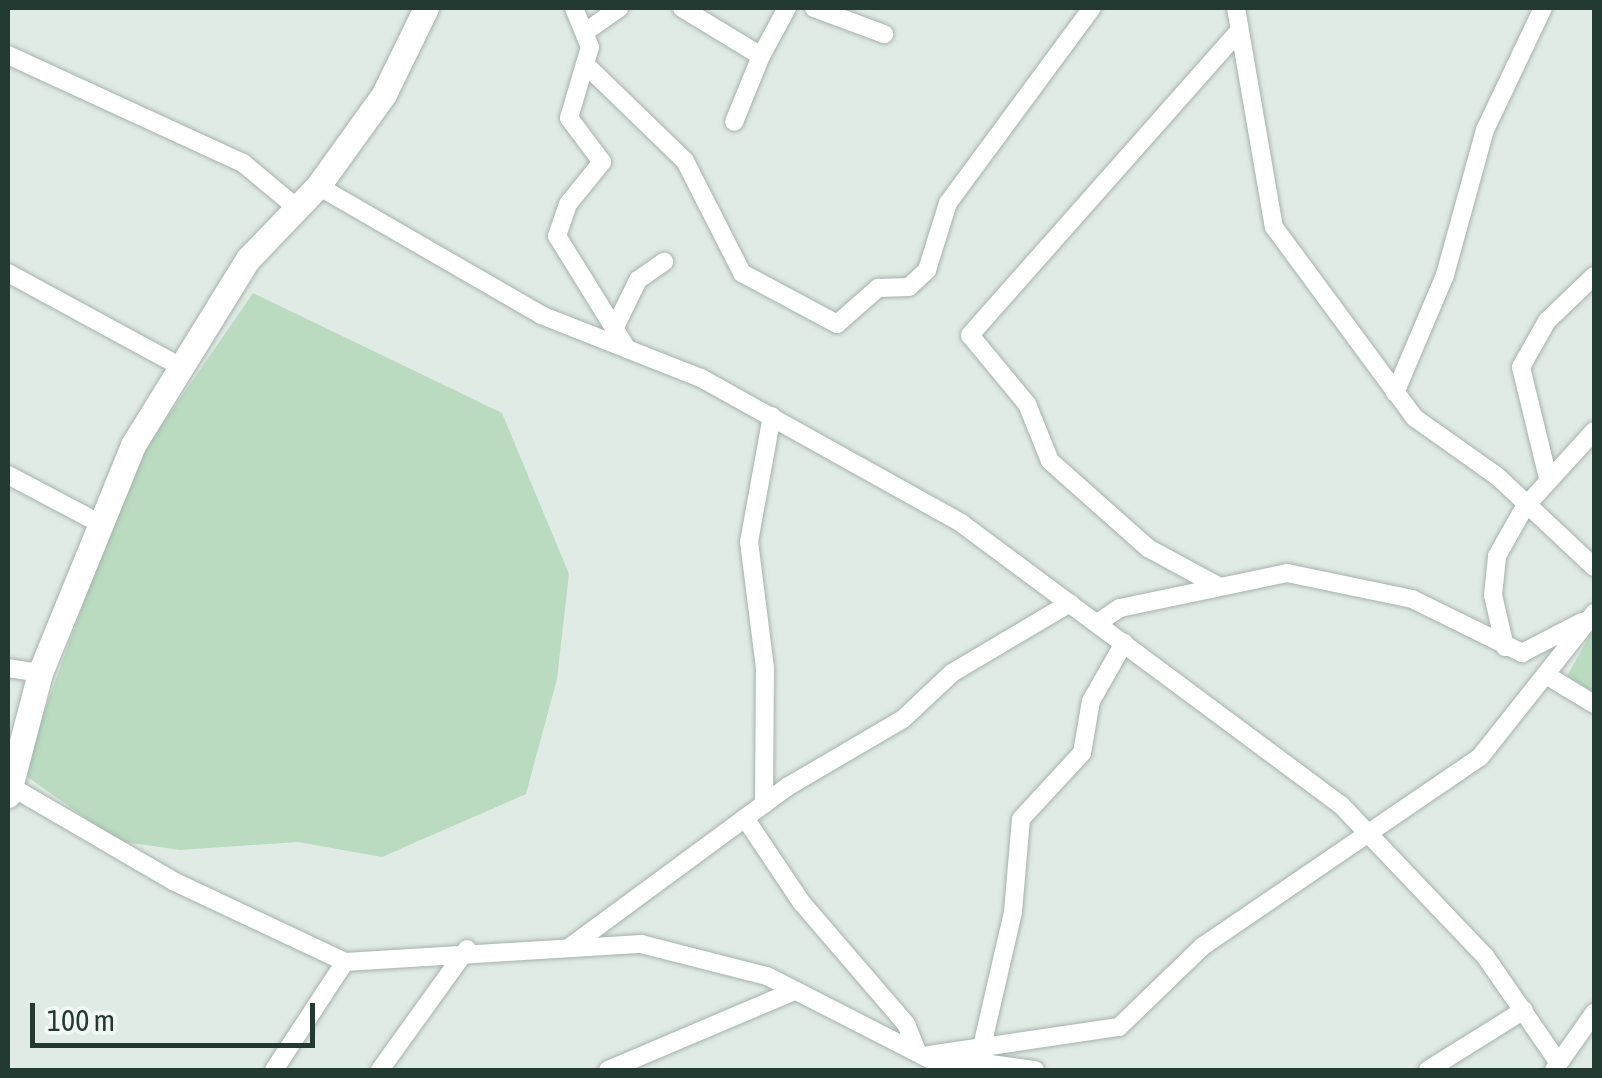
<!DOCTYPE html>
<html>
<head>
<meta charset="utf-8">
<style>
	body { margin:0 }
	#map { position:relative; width:1602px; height:1078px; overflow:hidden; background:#e1ebe5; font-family:"Asap Condensed",sans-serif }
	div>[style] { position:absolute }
	.green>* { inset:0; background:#badbc0 }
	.roads { filter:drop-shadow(0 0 2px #a4b2ac) drop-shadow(0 0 2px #a4b2ac) }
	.street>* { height:18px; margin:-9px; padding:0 9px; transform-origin:9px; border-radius:9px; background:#fff }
	.secondary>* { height:25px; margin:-12.5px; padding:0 12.5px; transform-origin:12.5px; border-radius:12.5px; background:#fff }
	span { translate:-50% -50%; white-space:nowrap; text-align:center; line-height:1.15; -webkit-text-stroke:10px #f1f7f4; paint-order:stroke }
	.frame { position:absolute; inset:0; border:10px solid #223a32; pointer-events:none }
	.scale { position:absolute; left:30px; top:1003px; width:285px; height:45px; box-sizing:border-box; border:5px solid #223a32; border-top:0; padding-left:12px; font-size:30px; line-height:35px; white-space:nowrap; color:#223a32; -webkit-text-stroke:8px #f1f7f4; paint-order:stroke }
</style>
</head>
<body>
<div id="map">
	<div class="green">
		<div style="clip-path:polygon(253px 293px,502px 413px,569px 574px,557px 679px,526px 794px,382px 857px,298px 842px,180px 850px,118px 841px,22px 773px,133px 467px)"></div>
		<div style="clip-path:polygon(1594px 628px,1594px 693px,1567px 676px)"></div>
	</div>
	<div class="roads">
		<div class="street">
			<div style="left:574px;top:8px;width:42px;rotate:67.7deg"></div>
			<div style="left:590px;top:47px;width:74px;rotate:106.5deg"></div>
			<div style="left:569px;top:118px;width:55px;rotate:53.1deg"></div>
			<div style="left:602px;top:162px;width:54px;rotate:129deg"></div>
			<div style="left:568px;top:204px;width:34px;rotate:109deg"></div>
			<div style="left:557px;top:236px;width:133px;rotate:58.2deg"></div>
			<div style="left:682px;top:8px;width:92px;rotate:31.3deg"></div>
			<div style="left:761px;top:56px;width:71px;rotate:112.2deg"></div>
			<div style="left:814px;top:8px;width:75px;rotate:20.4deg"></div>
			<div style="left:1236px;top:8px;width:222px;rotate:80.2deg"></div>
			<div style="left:1274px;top:227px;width:237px;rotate:53.6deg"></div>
			<div style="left:1415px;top:418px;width:100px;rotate:35.3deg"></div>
			<div style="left:1497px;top:476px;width:133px;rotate:43.2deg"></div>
			<div style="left:588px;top:30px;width:38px;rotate:-35deg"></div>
			<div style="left:8px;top:55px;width:259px;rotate:24.7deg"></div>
			<div style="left:243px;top:163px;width:70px;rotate:39.8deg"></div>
			<div style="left:761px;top:56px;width:55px;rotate:-61.6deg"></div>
			<div style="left:585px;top:64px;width:139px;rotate:44.1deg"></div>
			<div style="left:685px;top:161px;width:126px;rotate:63deg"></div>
			<div style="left:742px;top:273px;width:108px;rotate:28.2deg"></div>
			<div style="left:837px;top:324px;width:55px;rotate:-41.3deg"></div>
			<div style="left:878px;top:288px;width:31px;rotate:-2deg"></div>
			<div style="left:909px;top:287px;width:25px;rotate:-43deg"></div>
			<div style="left:927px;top:270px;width:70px;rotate:-72.6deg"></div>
			<div style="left:948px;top:203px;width:242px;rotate:-53.6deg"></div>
			<div style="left:318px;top:186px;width:258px;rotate:30deg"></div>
			<div style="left:541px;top:315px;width:172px;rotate:21.5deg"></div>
			<div style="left:701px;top:378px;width:298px;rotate:29.1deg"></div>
			<div style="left:961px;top:523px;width:473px;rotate:36.6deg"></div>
			<div style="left:1341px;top:805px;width:209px;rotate:46.4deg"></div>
			<div style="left:1485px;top:956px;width:129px;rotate:55.4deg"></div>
			<div style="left:8px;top:273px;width:195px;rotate:28.5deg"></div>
			<div style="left:614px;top:329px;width:55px;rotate:-63.9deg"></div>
			<div style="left:638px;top:280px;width:32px;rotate:-35deg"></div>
			<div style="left:1395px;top:393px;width:128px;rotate:-67deg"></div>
			<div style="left:1445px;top:275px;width:150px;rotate:-74.6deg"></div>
			<div style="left:1485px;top:130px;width:135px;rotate:-64.6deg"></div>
			<div style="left:8px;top:475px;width:105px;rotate:27.8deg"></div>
			<div style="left:1548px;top:478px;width:114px;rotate:-103.7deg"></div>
			<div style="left:1521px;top:367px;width:53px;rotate:-60.5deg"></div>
			<div style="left:1547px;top:321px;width:65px;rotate:-43.8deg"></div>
			<div style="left:1218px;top:586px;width:80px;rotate:-151.5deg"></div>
			<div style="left:1148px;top:548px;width:131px;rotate:-138.4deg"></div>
			<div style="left:1050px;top:461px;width:61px;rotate:-112deg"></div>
			<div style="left:1027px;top:404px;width:89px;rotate:-129.6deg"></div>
			<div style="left:970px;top:335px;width:403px;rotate:-48.5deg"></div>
			<div style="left:1099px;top:622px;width:25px;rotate:-34deg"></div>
			<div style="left:1120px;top:608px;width:171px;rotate:-11.8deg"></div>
			<div style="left:1287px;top:573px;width:128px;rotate:11.7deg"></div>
			<div style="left:1412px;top:599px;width:123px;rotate:26.1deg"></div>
			<div style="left:1522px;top:653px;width:68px;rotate:-27.3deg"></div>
			<div style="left:1505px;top:647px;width:53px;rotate:-103deg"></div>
			<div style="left:1493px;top:595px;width:39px;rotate:-84deg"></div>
			<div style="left:1497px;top:556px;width:55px;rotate:-60.6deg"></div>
			<div style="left:1524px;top:508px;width:104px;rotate:-47.7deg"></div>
			<div style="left:8px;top:668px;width:32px;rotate:9deg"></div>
			<div style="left:1551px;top:678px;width:50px;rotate:31.2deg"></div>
			<div style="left:10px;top:786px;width:189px;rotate:30.2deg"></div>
			<div style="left:173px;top:881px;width:190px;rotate:25.2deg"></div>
			<div style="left:764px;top:804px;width:136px;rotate:-89.6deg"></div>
			<div style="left:765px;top:668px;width:127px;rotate:-97.2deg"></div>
			<div style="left:749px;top:542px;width:128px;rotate:-79.7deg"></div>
			<div style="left:745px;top:818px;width:102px;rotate:56.2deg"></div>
			<div style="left:802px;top:903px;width:160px;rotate:49.3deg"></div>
			<div style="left:906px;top:1024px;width:29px;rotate:68deg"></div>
			<div style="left:570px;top:947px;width:270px;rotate:-36.4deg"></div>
			<div style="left:787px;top:787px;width:134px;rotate:-30.4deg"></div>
			<div style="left:903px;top:719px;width:67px;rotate:-43.2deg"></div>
			<div style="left:952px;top:673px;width:137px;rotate:-30.7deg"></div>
			<div style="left:983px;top:1042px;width:133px;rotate:-77deg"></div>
			<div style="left:1013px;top:912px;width:93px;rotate:-85.1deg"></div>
			<div style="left:1021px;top:819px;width:90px;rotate:-47.3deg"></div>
			<div style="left:1082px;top:753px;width:53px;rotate:-80.2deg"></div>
			<div style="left:1091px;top:701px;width:67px;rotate:-60.4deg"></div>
			<div style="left:929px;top:1055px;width:192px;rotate:-8.4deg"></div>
			<div style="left:1119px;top:1027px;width:117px;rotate:-44deg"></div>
			<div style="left:1203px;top:946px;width:335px;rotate:-34.3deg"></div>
			<div style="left:1480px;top:757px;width:184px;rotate:-51.6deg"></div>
			<div style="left:941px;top:1057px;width:95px;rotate:7.9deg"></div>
			<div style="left:274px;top:1070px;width:129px;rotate:-56.7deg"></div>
			<div style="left:345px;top:962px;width:297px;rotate:-3.5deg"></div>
			<div style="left:641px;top:944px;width:130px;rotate:14.3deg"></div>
			<div style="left:767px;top:976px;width:207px;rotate:27.1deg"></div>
			<div style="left:380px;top:1070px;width:149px;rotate:-54.3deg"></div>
			<div style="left:608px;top:1070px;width:200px;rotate:-23deg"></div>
			<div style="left:1428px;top:1070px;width:113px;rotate:-32deg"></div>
			<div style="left:1554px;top:1070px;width:70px;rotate:-54.9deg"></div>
		</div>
		<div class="secondary">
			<div style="left:8px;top:795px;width:126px;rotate:-75.3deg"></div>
			<div style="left:40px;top:673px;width:246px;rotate:-67.8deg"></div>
			<div style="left:133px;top:445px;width:219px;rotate:-58.3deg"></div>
			<div style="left:248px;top:259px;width:101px;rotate:-46.2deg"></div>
			<div style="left:318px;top:186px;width:113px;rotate:-54.3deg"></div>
			<div style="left:384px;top:94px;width:96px;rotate:-64deg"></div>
		</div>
	</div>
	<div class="frame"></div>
	<div class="scale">100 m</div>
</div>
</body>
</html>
